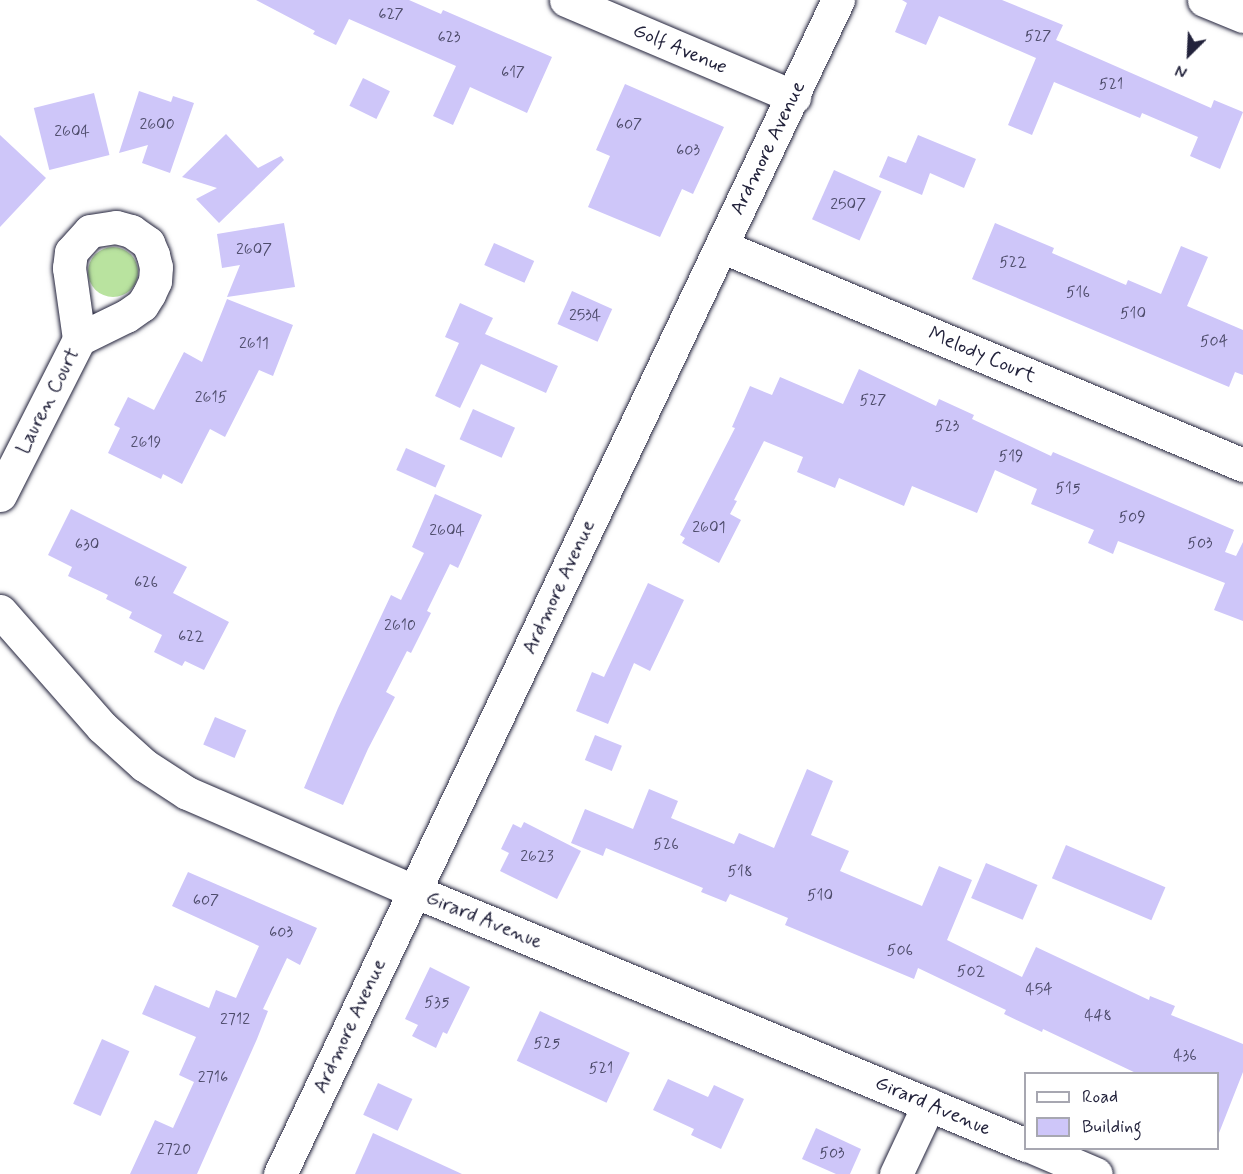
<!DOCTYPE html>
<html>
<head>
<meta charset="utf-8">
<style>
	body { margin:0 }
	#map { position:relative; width:1243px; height:1174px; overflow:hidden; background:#fff; font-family:Mynerve,sans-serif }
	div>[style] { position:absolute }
	.green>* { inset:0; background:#b9e39f }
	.round { border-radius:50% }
	.building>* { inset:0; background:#cec6f9; transform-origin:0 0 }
	.roads { filter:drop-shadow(0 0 2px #22223b) drop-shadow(0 0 2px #22223b) }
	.minor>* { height:33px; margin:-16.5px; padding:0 16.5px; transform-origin:16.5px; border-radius:16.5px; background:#fff }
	span { translate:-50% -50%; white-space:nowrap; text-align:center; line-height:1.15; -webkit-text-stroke:5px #fff; paint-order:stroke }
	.number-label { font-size:16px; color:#4d4b6a }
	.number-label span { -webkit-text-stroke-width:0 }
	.street-label { font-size:20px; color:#22223b }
	.legend { position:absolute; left:1024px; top:1072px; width:195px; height:78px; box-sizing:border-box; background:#fff; border:2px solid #a7a7b1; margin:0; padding:8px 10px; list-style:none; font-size:18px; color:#22223b }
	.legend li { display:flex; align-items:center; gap:12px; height:30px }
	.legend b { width:30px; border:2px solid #a7a7b1 }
	.north { position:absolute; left:1159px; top:24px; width:60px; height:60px; -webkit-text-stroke:4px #fff; paint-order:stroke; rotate:204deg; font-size:16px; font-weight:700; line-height:24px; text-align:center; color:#22223b }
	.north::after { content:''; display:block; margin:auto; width:21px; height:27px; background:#22223b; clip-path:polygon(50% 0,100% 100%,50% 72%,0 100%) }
</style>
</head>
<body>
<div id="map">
	<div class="green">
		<div class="round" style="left:88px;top:247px;width:50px;height:50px"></div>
	</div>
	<div class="building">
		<div style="clip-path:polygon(256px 0,409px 0,441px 14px,443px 10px,552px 57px,527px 113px,470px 87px,453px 125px,433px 116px,456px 66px,349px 19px,336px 45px,313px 34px,315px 31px)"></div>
		<div style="clip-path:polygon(902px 0,1002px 0,1063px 25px,1056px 40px,1211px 108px,1214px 100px,1243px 112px,1220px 169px,1190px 156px,1198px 137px,1142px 113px,1140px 118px,1054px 82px,1032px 135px,1008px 125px,1036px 58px,939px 16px,926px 45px,895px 32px,907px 3px)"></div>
		<div style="left:363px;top:78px;width:30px;height:31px;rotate:26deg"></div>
		<div style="clip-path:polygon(625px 84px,724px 127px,693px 194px,682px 189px,660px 237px,588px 207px,610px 156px,596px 150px)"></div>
		<div style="clip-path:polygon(139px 91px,171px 102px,173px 96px,194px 103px,170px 173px,142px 163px,148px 145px,119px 153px)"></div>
		<div style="left:94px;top:93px;width:64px;height:62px;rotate:76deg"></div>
		<div style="clip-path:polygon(226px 134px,258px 168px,281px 156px,284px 160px,219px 223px,196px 199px,217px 188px,182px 177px)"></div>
		<div style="clip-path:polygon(0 135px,46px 178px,0 227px)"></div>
		<div style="clip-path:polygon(918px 135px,976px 159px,964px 188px,930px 173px,922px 195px,879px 177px,888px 156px,906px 163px)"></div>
		<div style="left:834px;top:170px;width:52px;height:54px;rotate:24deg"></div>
		<div style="clip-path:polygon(284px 223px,295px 287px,227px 297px,240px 265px,222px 268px,217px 234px)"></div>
		<div style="clip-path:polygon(995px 223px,1054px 248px,1052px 253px,1126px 285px,1128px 280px,1161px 294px,1181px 246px,1208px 257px,1187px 306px,1243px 330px,1243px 375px,1235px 372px,1229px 387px,972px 279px)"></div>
		<div style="left:494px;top:243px;width:44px;height:24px;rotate:24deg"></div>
		<div style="left:572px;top:291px;width:44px;height:36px;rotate:24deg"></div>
		<div style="clip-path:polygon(227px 299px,293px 325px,273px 376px,259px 370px,225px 437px,210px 429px,182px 484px,163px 474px,161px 479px,108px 453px,120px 428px,114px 425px,128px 397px,154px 410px,184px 352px,202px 362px)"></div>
		<div style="clip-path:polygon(460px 303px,493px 318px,485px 334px,558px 366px,546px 393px,481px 364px,460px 408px,435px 396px,459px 343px,445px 337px)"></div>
		<div style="clip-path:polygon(859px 369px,936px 406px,939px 399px,974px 415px,972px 419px,1051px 456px,1053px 452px,1234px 530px,1225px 552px,1236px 556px,1243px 542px,1243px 621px,1214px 610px,1225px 583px,1118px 541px,1113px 554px,1088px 543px,1094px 530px,1031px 504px,1037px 489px,995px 470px,977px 513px,912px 486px,904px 506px,839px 478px,835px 488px,797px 472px,803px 457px,764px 441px,734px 500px,737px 501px,730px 514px,741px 520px,719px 563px,682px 543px,685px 538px,680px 535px,735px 428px,732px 427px,750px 386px,772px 395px,780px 377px,843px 404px)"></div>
		<div style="left:473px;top:409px;width:46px;height:33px;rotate:24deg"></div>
		<div style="left:406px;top:448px;width:43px;height:24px;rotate:24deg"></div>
		<div style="clip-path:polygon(435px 494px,482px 515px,458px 568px,450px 564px,427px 611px,431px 613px,411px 653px,407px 651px,386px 692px,395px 697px,368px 749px,343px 805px,304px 788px,338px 708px,391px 595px,401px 600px,424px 553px,412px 547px)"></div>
		<div style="clip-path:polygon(71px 509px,187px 567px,173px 593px,229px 622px,204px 670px,185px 661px,182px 666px,154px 652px,162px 635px,129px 618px,132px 612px,106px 599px,108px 595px,68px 576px,72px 567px,48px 555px)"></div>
		<div style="clip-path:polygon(648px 583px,684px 600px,650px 671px,634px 663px,608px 724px,576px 711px,592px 672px,604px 677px)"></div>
		<div style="left:215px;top:717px;width:34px;height:30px;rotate:23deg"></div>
		<div style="left:595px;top:735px;width:29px;height:27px;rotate:22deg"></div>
		<div style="clip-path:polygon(807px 769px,833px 781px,811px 835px,849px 851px,840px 871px,922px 906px,939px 866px,972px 880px,947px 940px,1022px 977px,1036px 947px,1149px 1000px,1150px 996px,1175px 1006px,1171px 1015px,1243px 1044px,1243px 1072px,1219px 1133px,1218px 1074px,1138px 1074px,1043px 1029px,1042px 1032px,1004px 1014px,1006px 1010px,918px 968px,914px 979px,785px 925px,788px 918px,730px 894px,726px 902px,701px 892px,703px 888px,606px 848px,603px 856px,571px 843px,585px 809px,633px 829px,649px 789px,678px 801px,671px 818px,734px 844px,739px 833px,774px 848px)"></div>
		<div style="clip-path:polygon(524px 822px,581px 851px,557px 899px,500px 871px,509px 853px,501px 849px,513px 824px,521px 828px)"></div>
		<div style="left:1066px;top:845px;width:108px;height:36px;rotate:23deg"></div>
		<div style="left:986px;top:863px;width:56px;height:38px;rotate:23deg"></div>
		<div style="clip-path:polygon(188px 872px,317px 928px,300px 965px,287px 958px,263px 1009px,268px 1011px,257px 1039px,197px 1174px,130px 1174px,155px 1120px,173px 1128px,194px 1082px,179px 1075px,196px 1037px,142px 1014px,155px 985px,209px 1008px,216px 990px,236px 998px,259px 946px,172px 906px)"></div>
		<div style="clip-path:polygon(430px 967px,470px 987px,447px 1034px,443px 1032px,436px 1048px,412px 1036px,418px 1025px,405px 1019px)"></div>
		<div style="left:540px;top:1011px;width:99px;height:55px;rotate:25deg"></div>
		<div style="left:102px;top:1039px;width:30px;height:71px;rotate:24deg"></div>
		<div style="clip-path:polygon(668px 1079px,708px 1097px,714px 1085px,744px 1099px,721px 1149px,691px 1135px,694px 1129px,653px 1110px)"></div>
		<div style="left:378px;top:1083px;width:38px;height:35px;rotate:25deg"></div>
		<div style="clip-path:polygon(816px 1128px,861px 1149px,850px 1174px,836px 1174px,802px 1159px)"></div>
		<div style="clip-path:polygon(373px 1133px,462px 1174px,355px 1174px)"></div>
	</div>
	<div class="roads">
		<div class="minor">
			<div style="left:566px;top:0;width:248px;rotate:23deg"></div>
			<div style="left:1204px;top:0;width:42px;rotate:22.3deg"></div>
			<div style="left:721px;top:246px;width:566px;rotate:22.76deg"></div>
			<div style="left:0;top:495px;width:175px;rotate:-63.1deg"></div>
			<div style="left:79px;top:339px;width:72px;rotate:-98deg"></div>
			<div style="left:69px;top:268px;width:16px;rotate:-83deg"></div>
			<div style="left:71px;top:252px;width:28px;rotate:-48deg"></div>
			<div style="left:90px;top:231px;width:26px;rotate:-9deg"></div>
			<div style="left:116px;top:227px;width:16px;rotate:15deg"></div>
			<div style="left:131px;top:231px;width:21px;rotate:35deg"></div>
			<div style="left:148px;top:243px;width:13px;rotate:67deg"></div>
			<div style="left:153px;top:255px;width:12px;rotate:76deg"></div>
			<div style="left:156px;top:267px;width:14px;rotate:94deg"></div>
			<div style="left:155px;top:281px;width:14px;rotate:115deg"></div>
			<div style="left:149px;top:294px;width:13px;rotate:122deg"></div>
			<div style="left:142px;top:305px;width:19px;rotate:145deg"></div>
			<div style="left:126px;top:316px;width:52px;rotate:153.9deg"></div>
			<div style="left:0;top:611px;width:154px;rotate:48.7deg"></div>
			<div style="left:102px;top:727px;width:57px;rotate:42.1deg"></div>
			<div style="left:144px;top:765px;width:51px;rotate:33.1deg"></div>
			<div style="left:187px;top:793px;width:247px;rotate:23.4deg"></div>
			<div style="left:414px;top:891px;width:663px;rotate:22.54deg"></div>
			<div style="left:1035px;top:1148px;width:66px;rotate:23.1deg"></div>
			<div style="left:280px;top:1174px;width:1300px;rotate:-64.58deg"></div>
			<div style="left:896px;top:1174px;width:77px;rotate:-64.8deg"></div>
		</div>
	</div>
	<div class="number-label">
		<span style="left:391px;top:15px">627</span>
		<span style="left:1038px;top:37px">527</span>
		<span style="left:449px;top:38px">623</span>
		<span style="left:513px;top:73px">617</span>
		<span style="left:1111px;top:85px">521</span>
		<span style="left:157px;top:125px">2600</span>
		<span style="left:629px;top:125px">607</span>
		<span style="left:72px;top:132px">2604</span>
		<span style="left:688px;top:151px">603</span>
		<span style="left:848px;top:205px">2507</span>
		<span style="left:254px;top:250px">2607</span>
		<span style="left:1013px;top:263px">522</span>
		<span style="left:1078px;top:293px">516</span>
		<span style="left:1133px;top:314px">510</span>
		<span style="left:585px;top:316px">2534</span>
		<span style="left:1214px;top:342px">504</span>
		<span style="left:254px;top:344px">2611</span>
		<span style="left:211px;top:398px">2615</span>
		<span style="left:873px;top:401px">527</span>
		<span style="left:947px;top:427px">523</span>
		<span style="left:146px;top:443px">2619</span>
		<span style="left:1011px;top:457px">519</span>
		<span style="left:1068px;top:489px">515</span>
		<span style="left:1132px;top:518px">509</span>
		<span style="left:709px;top:528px">2601</span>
		<span style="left:447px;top:531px">2604</span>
		<span style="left:1200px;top:544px">503</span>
		<span style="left:87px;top:545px">630</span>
		<span style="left:146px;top:583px">626</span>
		<span style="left:400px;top:626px">2610</span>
		<span style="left:191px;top:637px">622</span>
		<span style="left:666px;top:845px">526</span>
		<span style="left:537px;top:857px">2623</span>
		<span style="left:740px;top:872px">518</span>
		<span style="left:820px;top:896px">510</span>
		<span style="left:206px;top:901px">607</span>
		<span style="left:281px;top:933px">603</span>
		<span style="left:900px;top:951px">506</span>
		<span style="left:971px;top:972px">502</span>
		<span style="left:1039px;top:990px">454</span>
		<span style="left:437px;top:1003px">535</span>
		<span style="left:1098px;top:1016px">448</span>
		<span style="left:235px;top:1020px">2712</span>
		<span style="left:547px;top:1044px">525</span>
		<span style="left:1185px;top:1056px">436</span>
		<span style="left:601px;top:1069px">521</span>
		<span style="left:213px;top:1078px">2716</span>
		<span style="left:174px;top:1150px">2720</span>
		<span style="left:832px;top:1154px">503</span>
	</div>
	<div class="street-label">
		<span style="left:680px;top:49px;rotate:23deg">Golf Avenue</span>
		<span style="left:768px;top:148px;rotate:-64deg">Ardmore Avenue</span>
		<span style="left:982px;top:355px;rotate:23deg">Melody Court</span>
		<span style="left:48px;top:401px;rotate:-63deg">Lauren Court</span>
		<span style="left:559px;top:587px;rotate:-65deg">Ardmore Avenue</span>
		<span style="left:484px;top:920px;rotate:22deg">Girard Avenue</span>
		<span style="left:350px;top:1026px;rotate:-65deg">Ardmore Avenue</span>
		<span style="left:933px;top:1106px;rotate:23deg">Girard Avenue</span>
	</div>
	<ul class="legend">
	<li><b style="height:8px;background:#fff"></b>Road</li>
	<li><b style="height:16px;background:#cec6f9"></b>Building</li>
	</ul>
	<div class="north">N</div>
</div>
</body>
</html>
